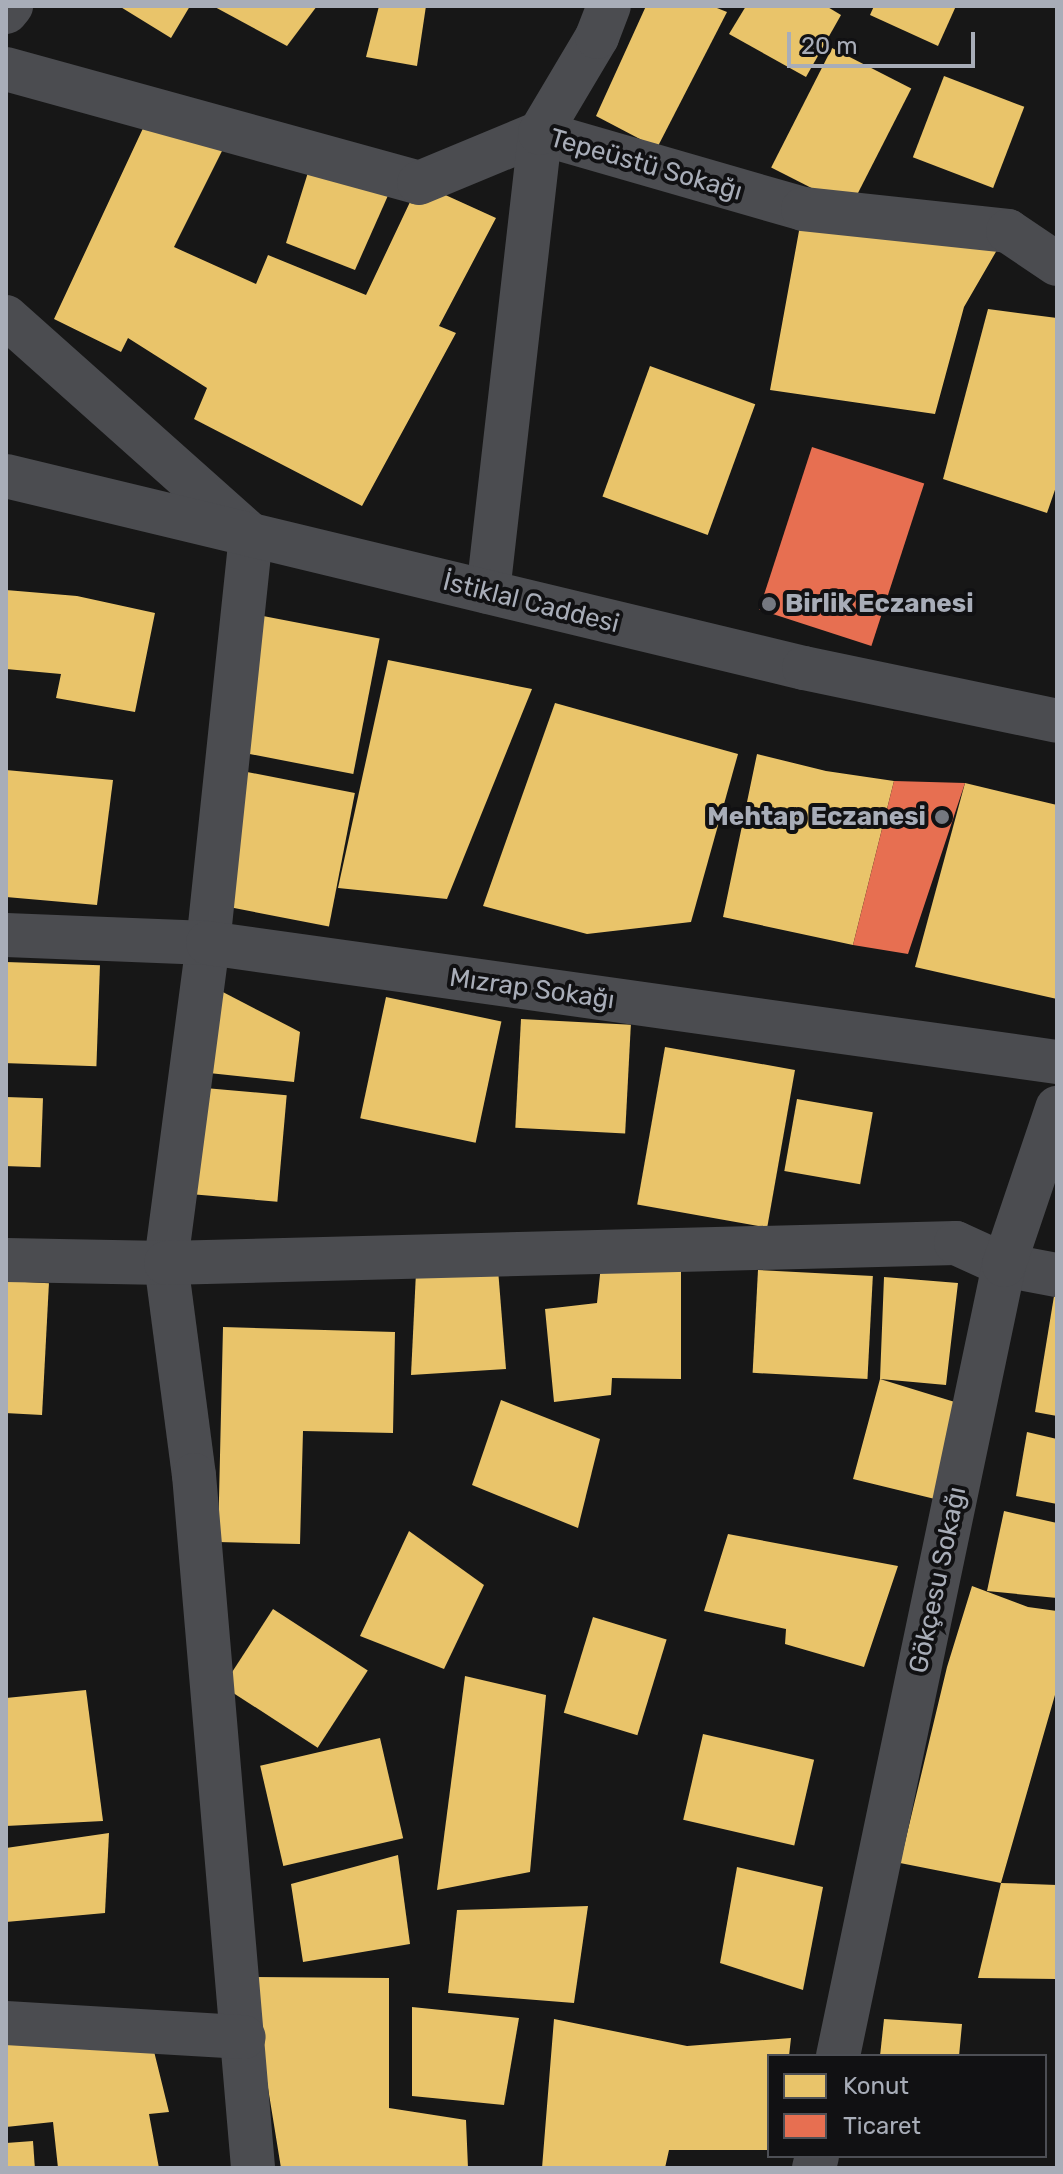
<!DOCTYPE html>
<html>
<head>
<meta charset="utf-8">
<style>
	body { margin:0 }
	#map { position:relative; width:1063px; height:2174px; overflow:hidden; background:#171717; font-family:Rubik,sans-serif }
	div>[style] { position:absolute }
	.homes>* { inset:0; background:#e9c46a; transform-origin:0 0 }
	.shops>* { inset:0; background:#e76f51; transform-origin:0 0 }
	.minor>* { height:44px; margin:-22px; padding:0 22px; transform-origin:22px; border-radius:22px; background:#4b4c50 }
	.tertiary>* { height:44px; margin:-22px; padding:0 22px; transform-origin:22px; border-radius:22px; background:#4b4c50 }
	.dots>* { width:22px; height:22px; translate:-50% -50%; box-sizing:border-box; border:4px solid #111113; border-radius:50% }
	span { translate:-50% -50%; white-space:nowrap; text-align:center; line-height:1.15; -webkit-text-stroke:8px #111113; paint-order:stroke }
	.street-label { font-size:26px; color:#a8adb8 }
	.poi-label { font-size:26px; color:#a8adb8; font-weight:700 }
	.left { translate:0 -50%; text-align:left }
	.right { translate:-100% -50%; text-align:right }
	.frame { position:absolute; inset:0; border:8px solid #a8adb8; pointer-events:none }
	.legend { position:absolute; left:767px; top:2054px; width:280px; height:104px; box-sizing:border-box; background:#111113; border:2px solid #4d4f55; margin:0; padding:10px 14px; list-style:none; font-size:24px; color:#a8adb8 }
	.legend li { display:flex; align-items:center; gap:16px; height:40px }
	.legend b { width:40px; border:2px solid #4d4f55 }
	.scale { position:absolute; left:787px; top:32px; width:188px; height:36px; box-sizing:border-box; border:4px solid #a8adb8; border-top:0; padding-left:10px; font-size:24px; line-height:28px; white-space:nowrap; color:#a8adb8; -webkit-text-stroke:6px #111113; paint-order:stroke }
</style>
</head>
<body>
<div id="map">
	<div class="homes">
		<div style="clip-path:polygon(119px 6px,190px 6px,171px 38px)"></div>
		<div style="clip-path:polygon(213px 6px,317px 6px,287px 46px)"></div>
		<div style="clip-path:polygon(379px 6px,426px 6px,417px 66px,366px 57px)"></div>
		<div style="clip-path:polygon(646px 6px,712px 6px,727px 12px,657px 148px,596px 116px)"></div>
		<div style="clip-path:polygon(746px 6px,826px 6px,841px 15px,806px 77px,729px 34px)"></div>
		<div style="clip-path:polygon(874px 6px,956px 6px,938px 46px,870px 15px)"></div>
		<div style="left:832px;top:48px;width:89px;height:134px;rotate:27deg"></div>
		<div style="left:944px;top:76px;width:86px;height:87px;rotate:21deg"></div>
		<div style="clip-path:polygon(152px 109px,232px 131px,174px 247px,256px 284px,268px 255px,366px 295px,419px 183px,496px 218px,439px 326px,456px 333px,362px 506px,194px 419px,207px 388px,128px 338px,121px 352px,54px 319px)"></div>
		<div style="clip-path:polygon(310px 166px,390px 191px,355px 270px,286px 243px)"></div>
		<div style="clip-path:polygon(803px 209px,1008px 231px,964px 307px,935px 414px,770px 390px)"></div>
		<div style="clip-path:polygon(988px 309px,1057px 318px,1057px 484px,1047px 513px,943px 479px)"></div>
		<div style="left:650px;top:366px;width:112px;height:139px;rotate:20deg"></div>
		<div style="clip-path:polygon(6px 590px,77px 596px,155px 613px,135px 712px,56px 698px,61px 674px,6px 669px)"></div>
		<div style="left:253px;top:614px;width:129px;height:138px;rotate:11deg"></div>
		<div style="clip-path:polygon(388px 660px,532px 689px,447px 899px,338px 888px)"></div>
		<div style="clip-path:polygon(555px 703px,738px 754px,691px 922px,587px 934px,483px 906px)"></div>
		<div style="clip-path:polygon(757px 754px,826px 771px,894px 781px,853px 945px,723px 917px)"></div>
		<div style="clip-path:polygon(6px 770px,113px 780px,97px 905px,6px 897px)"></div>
		<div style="left:242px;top:771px;width:115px;height:136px;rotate:11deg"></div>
		<div style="clip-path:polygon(965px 783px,1057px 805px,1057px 999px,915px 967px)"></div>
		<div style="left:6px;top:962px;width:94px;height:101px;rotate:2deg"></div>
		<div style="clip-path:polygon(219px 990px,300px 1032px,294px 1082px,209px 1073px)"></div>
		<div style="left:386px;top:997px;width:118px;height:124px;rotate:12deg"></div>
		<div style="left:521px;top:1019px;width:110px;height:109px;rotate:3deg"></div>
		<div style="left:665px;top:1047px;width:132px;height:160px;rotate:10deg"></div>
		<div style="left:205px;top:1088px;width:82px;height:107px;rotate:5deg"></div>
		<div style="left:6px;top:1097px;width:37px;height:69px;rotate:2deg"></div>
		<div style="left:797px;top:1099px;width:77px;height:73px;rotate:10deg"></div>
		<div style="clip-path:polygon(601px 1265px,681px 1265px,681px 1379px,612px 1378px,611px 1395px,554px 1402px,545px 1309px,597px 1303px)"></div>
		<div style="clip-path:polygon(498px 1269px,506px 1369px,411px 1375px,416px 1272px)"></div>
		<div style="left:758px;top:1270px;width:115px;height:103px;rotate:3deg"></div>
		<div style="clip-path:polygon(884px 1277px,958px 1283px,946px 1385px,880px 1379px,958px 1403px,939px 1500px,853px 1479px,880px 1379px)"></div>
		<div style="left:6px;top:1281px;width:43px;height:132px;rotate:3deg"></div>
		<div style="clip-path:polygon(1055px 1290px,1057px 1290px,1057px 1416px,1035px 1412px)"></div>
		<div style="clip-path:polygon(223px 1327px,395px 1332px,393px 1433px,303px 1431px,300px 1544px,218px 1542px)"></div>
		<div style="clip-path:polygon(501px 1400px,600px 1439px,578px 1528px,472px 1485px)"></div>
		<div style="clip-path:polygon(1027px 1432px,1057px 1439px,1057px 1504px,1016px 1496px)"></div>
		<div style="clip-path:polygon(1004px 1511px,1057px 1523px,1057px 1598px,987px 1591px)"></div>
		<div style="clip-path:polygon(409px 1531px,484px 1585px,444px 1669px,360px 1636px)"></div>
		<div style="clip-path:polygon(728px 1534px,898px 1566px,864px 1667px,785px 1644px,786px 1629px,704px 1611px)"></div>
		<div style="clip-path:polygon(972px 1586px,1028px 1607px,1057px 1611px,1057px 1688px,1001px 1883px,900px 1863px,947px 1667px)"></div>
		<div style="left:273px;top:1609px;width:113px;height:92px;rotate:33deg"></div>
		<div style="left:593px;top:1617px;width:77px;height:100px;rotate:17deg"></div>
		<div style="clip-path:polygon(465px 1676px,546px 1695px,530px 1872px,437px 1890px)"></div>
		<div style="clip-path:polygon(86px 1690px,103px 1821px,6px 1826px,6px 1698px)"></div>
		<div style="left:703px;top:1734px;width:114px;height:88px;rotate:13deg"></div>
		<div style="left:380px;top:1738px;width:103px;height:123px;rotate:77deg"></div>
		<div style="clip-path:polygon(109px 1833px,105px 1913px,6px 1922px,6px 1848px)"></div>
		<div style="clip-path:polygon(398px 1855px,410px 1944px,303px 1962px,291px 1884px)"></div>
		<div style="clip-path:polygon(737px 1867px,823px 1887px,803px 1990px,720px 1963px)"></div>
		<div style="clip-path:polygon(1001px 1883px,1057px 1885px,1057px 1979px,978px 1978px)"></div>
		<div style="clip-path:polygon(588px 1906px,574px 2003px,448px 1993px,457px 1910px)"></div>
		<div style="clip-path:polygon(250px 1977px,389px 1978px,389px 2108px,466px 2120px,468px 2168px,281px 2168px)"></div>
		<div style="clip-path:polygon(412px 2007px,519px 2018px,504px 2105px,412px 2096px)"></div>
		<div style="clip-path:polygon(554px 2019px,687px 2046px,791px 2038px,789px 2056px,769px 2056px,769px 2150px,669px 2150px,665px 2168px,542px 2168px)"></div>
		<div style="clip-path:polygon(884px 2019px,962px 2024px,959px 2056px,880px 2056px)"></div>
		<div style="clip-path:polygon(6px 2023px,149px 2031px,169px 2112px,149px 2114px,159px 2168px,58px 2168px,53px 2122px,6px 2127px)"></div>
		<div style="left:33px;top:2141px;width:27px;height:27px;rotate:86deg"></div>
	</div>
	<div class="shops">
		<div style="left:812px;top:447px;width:118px;height:171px;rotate:18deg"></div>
		<div style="clip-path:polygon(894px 781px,965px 783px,908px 954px,853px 945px)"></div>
	</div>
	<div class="minor">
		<div style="left:6px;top:12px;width:8px;rotate:-50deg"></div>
		<div style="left:6px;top:69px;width:428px;rotate:15.4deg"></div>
		<div style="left:419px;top:183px;width:131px;rotate:-22.5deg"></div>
		<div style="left:540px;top:133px;width:274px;rotate:16.1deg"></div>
		<div style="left:803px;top:209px;width:206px;rotate:6.1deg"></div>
		<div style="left:1008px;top:231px;width:59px;rotate:34deg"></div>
		<div style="left:6px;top:317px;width:328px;rotate:41.7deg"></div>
		<div style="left:251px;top:535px;width:410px;rotate:96deg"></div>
		<div style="left:208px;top:943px;width:323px;rotate:97.5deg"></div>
		<div style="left:166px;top:1263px;width:214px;rotate:82.5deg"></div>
		<div style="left:194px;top:1475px;width:696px;rotate:85.13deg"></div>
		<div style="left:488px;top:592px;width:462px;rotate:-83.5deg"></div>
		<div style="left:540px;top:133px;width:112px;rotate:-59.3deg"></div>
		<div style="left:597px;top:37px;width:33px;rotate:-69deg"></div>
		<div style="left:6px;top:935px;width:202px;rotate:2.3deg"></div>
		<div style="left:208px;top:943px;width:857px;rotate:7.98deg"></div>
		<div style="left:6px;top:1260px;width:160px;rotate:1.1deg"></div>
		<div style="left:166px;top:1263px;width:790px;rotate:-1.45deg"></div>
		<div style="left:956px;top:1243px;width:53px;rotate:24.6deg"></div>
		<div style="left:1004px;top:1265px;width:54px;rotate:10.7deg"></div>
		<div style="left:6px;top:2023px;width:238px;rotate:3.4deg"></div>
		<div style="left:838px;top:2056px;width:808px;rotate:-78.15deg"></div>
		<div style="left:1004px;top:1265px;width:166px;rotate:-71.3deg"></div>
		<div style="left:814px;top:2168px;width:12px;rotate:-76deg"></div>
	</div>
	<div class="tertiary">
		<div style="left:6px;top:476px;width:821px;rotate:13.53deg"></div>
		<div style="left:804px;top:668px;width:258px;rotate:11.8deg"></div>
	</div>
	<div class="dots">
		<div style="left:769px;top:604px;background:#757880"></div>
		<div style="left:942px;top:817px;background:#757880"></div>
	</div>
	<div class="street-label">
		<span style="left:646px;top:165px;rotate:16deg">Tepeüstü Sokağı</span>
		<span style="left:531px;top:603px;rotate:14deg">İstiklal Caddesi</span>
		<span style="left:532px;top:989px;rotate:8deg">Mızrap Sokağı</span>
		<span style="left:938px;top:1580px;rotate:-78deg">Gökçesu Sokağı</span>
	</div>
	<div class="poi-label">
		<span class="left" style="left:785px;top:604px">Birlik Eczanesi</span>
		<span class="right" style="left:926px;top:817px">Mehtap Eczanesi</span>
	</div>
	<div class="frame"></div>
	<ul class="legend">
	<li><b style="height:22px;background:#e9c46a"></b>Konut</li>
	<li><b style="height:22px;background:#e76f51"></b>Ticaret</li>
	</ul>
	<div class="scale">20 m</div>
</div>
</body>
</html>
